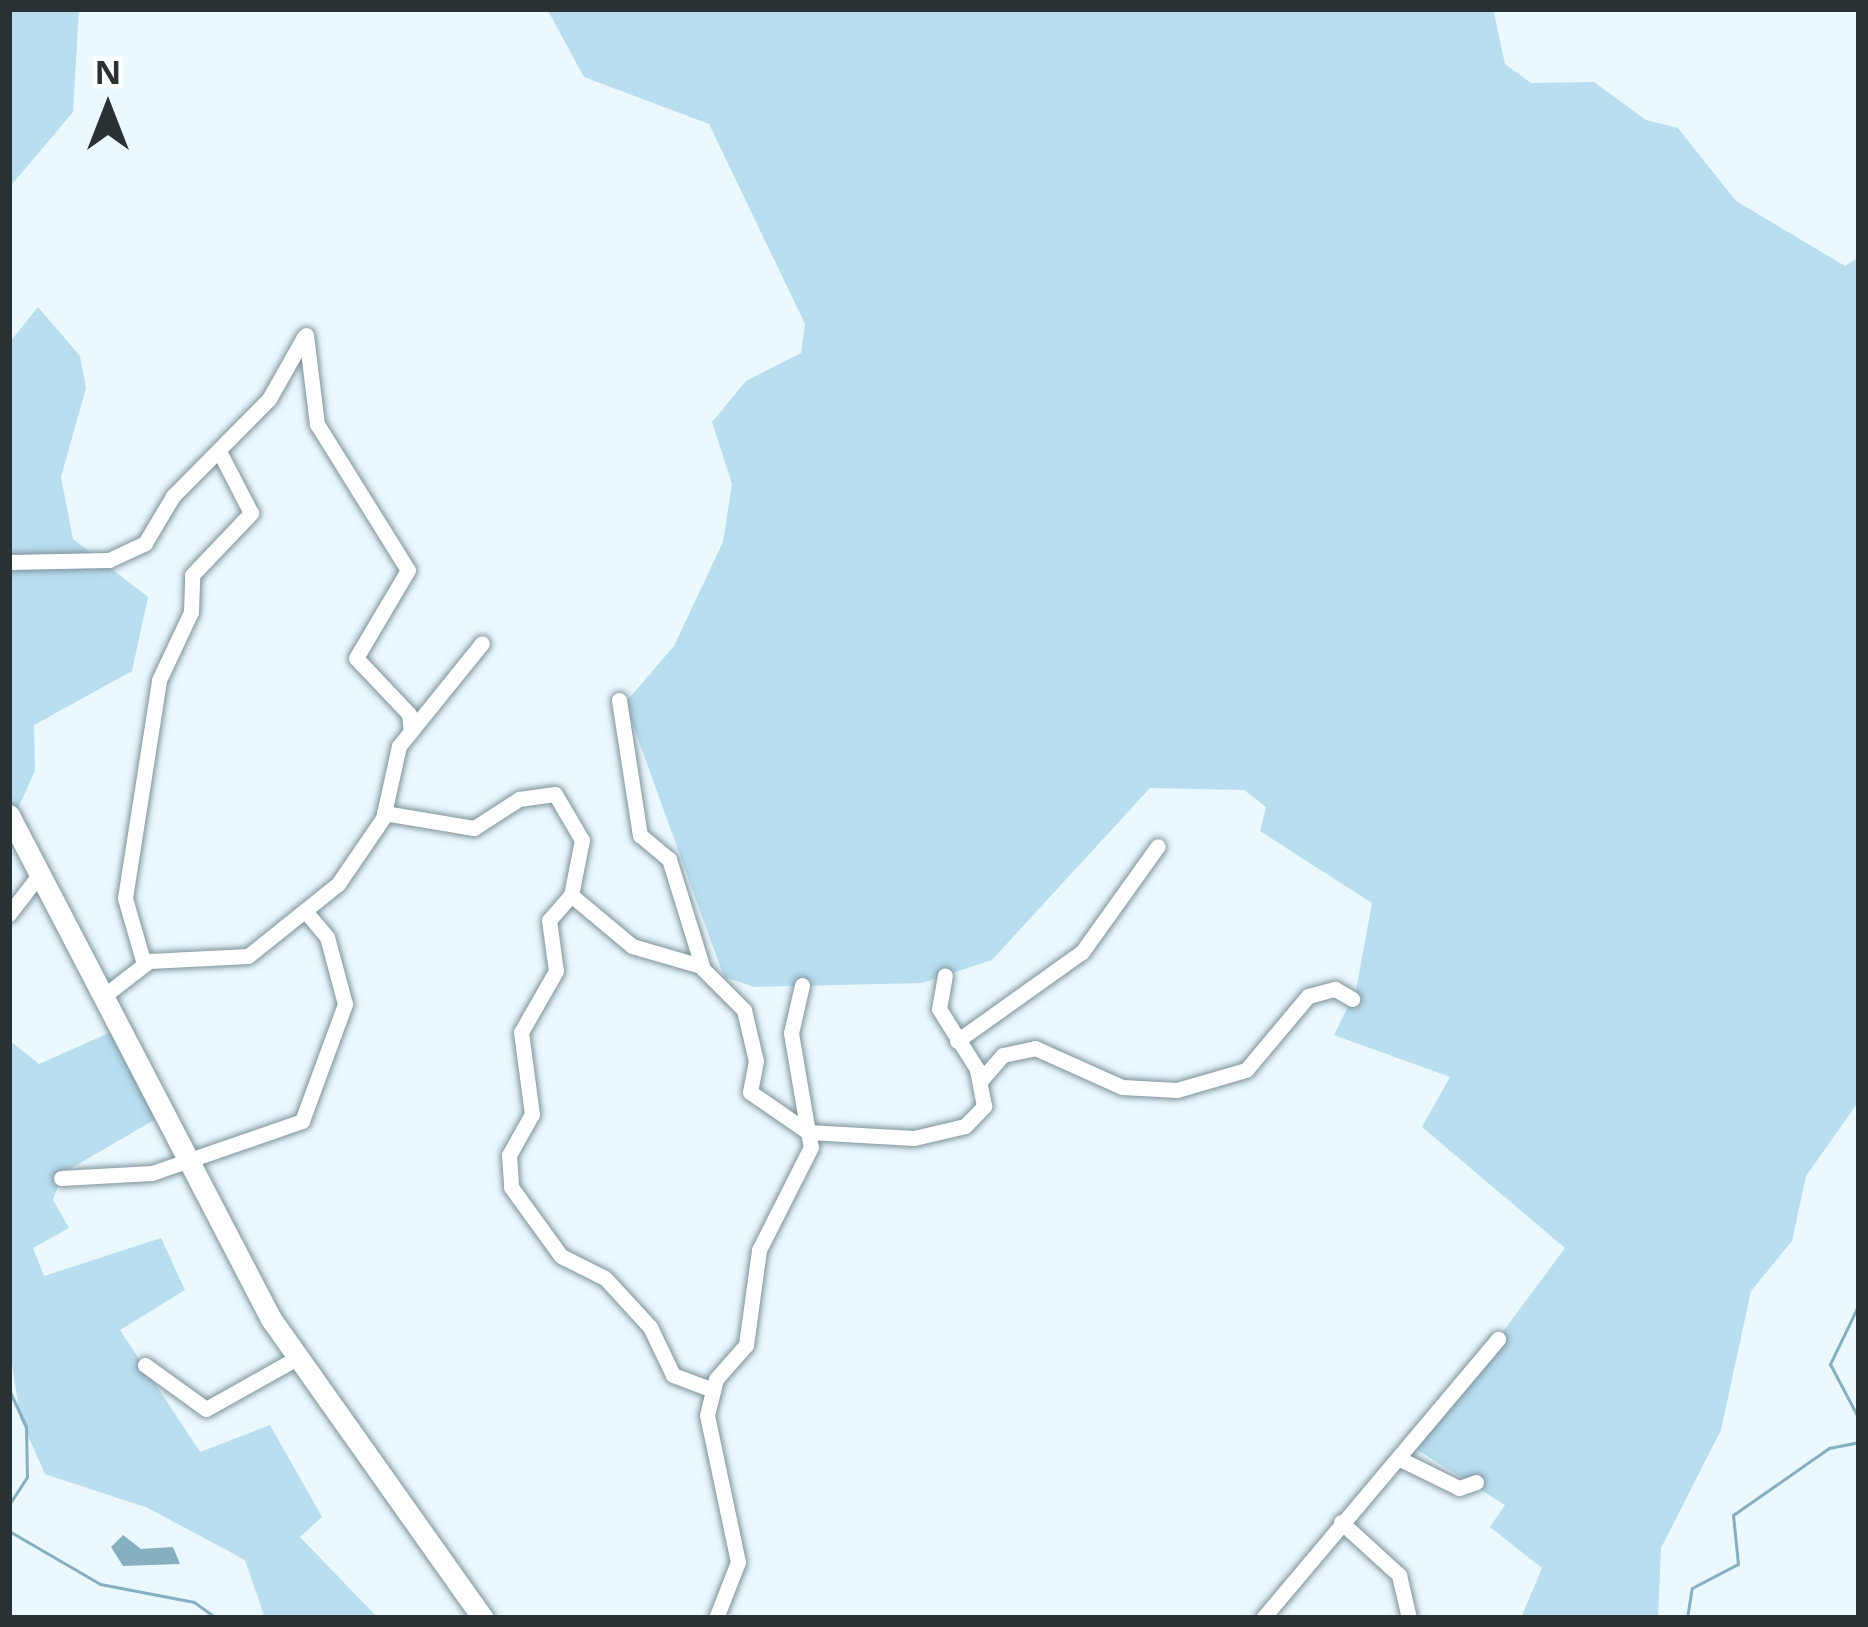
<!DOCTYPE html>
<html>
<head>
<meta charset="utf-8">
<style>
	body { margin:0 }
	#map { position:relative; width:1868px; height:1627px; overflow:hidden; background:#ebf8fe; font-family:"Open Sans",sans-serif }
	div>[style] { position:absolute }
	.green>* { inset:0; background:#b8deef }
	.water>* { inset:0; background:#86afbf }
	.stream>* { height:3px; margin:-1.5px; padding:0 1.5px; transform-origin:1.5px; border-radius:1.5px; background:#86afbf }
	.roads { filter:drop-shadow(0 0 3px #7e929a) drop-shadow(0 0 3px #7e929a) }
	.minor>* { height:15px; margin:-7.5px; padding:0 7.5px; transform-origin:7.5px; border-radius:7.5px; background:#fff }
	.major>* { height:21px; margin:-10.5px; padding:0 10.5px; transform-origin:10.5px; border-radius:10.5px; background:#fff }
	span { translate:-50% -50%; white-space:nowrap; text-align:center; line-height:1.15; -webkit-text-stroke:12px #fff; paint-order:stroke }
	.frame { position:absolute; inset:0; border:12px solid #293135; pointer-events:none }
	.north { position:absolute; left:48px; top:48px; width:120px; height:120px; -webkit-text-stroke:9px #fff; paint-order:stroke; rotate:0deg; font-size:33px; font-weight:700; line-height:48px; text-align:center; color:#293135 }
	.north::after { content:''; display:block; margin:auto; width:42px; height:54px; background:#293135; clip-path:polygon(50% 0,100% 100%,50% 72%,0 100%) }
</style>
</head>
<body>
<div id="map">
	<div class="green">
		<div style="clip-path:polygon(9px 9px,79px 9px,73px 112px,9px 188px)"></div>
		<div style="clip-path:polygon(547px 9px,1493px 9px,1505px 64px,1531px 83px,1594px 82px,1646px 120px,1678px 128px,1736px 201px,1845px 266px,1859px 257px,1859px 1101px,1806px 1176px,1792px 1241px,1751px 1291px,1721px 1430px,1661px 1548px,1658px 1618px,1521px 1618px,1542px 1568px,1490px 1527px,1505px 1505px,1416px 1449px,1565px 1248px,1422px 1127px,1450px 1077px,1334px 1035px,1356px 990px,1372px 903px,1260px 831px,1266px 807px,1244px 790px,1150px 788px,992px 960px,922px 983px,754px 987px,724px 977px,625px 703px,674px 646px,723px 542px,732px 484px,712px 422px,746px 381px,801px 353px,805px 324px,709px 124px,584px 77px)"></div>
		<div style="clip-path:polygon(38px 307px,80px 356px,86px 388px,61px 477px,73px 539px,148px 597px,132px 671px,34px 725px,35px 771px,9px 828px,9px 343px)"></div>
		<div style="clip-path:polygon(127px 1025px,173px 1109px,63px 1173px,53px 1200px,69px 1228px,33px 1248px,44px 1276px,161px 1238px,185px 1290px,120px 1330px,200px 1452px,270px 1425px,322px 1517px,300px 1537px,378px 1618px,265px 1618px,245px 1560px,148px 1508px,45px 1474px,20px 1418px,9px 1344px,9px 1040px,39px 1064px)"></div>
	</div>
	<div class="water">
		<div style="clip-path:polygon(123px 1535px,141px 1549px,173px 1547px,180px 1564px,123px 1566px,111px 1547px)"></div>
	</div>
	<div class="stream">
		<div style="left:1859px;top:1304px;width:67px;rotate:115.8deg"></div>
		<div style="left:1830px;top:1364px;width:62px;rotate:62.2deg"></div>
		<div style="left:9px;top:1390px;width:40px;rotate:65deg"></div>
		<div style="left:26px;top:1426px;width:51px;rotate:88.9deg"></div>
		<div style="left:27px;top:1477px;width:33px;rotate:123deg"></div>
		<div style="left:9px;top:1531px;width:105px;rotate:30.2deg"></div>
		<div style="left:100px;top:1584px;width:96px;rotate:10.8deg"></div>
		<div style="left:194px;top:1602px;width:27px;rotate:36deg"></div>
		<div style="left:1687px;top:1618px;width:30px;rotate:-81deg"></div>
		<div style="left:1692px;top:1588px;width:52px;rotate:-27.6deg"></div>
		<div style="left:1738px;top:1564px;width:49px;rotate:-95.8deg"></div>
		<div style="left:1733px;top:1515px;width:117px;rotate:-34.9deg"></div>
		<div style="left:1829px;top:1448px;width:31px;rotate:-11deg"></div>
	</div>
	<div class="roads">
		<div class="minor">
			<div style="left:306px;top:335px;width:90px;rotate:83deg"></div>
			<div style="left:317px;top:424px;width:172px;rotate:58.1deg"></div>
			<div style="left:408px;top:570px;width:102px;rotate:120.6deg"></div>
			<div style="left:356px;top:658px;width:77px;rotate:46.6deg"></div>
			<div style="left:409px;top:714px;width:18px;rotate:84deg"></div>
			<div style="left:9px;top:562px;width:100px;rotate:-1.1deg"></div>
			<div style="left:109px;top:560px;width:40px;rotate:-25deg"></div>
			<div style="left:145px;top:543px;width:55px;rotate:-59.2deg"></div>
			<div style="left:173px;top:496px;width:136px;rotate:-45.3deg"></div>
			<div style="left:269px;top:399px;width:71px;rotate:-60.6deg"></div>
			<div style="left:619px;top:700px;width:137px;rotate:81.2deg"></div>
			<div style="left:640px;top:835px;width:38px;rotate:40deg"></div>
			<div style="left:669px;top:859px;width:115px;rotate:72.8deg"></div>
			<div style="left:703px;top:969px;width:58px;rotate:45deg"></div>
			<div style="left:744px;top:1010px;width:52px;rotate:76.8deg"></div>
			<div style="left:756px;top:1061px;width:32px;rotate:101deg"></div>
			<div style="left:750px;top:1092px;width:70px;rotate:34.6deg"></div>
			<div style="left:808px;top:1132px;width:15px;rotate:79deg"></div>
			<div style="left:811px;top:1147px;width:115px;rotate:116.8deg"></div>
			<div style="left:759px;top:1250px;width:96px;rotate:97.8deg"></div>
			<div style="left:746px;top:1345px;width:45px;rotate:131.4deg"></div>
			<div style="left:716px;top:1379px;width:37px;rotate:104deg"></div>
			<div style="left:707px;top:1415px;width:150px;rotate:78.1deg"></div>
			<div style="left:738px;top:1562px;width:60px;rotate:111.4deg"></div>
			<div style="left:384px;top:813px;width:91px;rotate:9.5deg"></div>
			<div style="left:474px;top:828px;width:54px;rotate:-32.8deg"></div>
			<div style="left:519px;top:799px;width:36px;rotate:-8deg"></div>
			<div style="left:555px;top:794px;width:53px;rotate:59.6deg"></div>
			<div style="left:582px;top:840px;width:56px;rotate:101.3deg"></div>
			<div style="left:571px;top:895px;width:80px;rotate:39.9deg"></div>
			<div style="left:632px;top:946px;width:72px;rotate:16.2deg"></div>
			<div style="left:571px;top:895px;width:33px;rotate:131deg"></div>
			<div style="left:549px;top:920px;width:51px;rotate:82.2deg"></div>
			<div style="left:556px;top:971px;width:70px;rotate:119.8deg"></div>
			<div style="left:521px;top:1032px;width:83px;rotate:82.4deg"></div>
			<div style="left:532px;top:1114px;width:47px;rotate:119.3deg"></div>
			<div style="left:509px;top:1155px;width:32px;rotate:86deg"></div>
			<div style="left:511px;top:1187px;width:85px;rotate:54.1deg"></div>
			<div style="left:561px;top:1256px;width:49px;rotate:26.6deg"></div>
			<div style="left:605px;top:1278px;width:67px;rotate:47.4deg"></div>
			<div style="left:650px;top:1327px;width:53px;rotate:64.4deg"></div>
			<div style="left:673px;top:1375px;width:43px;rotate:20.6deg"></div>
			<div style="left:9px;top:914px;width:49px;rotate:-52.4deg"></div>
			<div style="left:144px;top:964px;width:69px;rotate:-106.1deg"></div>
			<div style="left:125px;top:898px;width:221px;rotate:-81.1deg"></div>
			<div style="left:159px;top:680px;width:75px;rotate:-64.8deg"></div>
			<div style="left:191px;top:612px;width:37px;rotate:-88deg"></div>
			<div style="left:192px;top:575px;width:86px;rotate:-46.4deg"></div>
			<div style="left:251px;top:513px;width:68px;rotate:-117.3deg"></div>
			<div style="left:802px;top:985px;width:49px;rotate:102.9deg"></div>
			<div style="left:791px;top:1033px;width:100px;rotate:80.3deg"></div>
			<div style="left:808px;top:1132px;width:106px;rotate:3.2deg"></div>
			<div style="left:914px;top:1138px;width:52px;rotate:-13.2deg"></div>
			<div style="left:965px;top:1126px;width:28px;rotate:-46deg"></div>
			<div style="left:984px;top:1106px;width:38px;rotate:-101deg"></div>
			<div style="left:977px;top:1069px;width:71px;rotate:-122.3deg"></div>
			<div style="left:939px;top:1009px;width:34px;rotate:-80deg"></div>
			<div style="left:105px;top:995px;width:56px;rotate:-37.7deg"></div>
			<div style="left:149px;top:961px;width:99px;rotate:-2.9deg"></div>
			<div style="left:248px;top:956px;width:115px;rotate:-38.7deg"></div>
			<div style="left:338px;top:884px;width:80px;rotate:-55.7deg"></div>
			<div style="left:383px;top:818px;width:74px;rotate:-77.5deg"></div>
			<div style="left:399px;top:746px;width:132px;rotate:-51.1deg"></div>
			<div style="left:957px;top:1041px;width:153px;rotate:-35.5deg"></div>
			<div style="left:1082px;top:952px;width:130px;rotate:-54.4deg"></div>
			<div style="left:981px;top:1080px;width:33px;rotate:-49deg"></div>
			<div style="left:1003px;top:1055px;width:33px;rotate:-12deg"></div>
			<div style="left:1035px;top:1048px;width:95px;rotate:24.1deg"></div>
			<div style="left:1122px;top:1087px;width:55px;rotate:3.1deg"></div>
			<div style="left:1177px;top:1090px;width:72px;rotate:-16.2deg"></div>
			<div style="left:1246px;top:1070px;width:97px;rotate:-50deg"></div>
			<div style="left:1308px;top:996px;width:28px;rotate:-15deg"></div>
			<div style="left:1335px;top:989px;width:20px;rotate:30deg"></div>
			<div style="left:61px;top:1178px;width:91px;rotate:-3.1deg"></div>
			<div style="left:152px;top:1173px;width:159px;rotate:-19.1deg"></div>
			<div style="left:302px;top:1121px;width:125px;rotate:-69.8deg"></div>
			<div style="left:345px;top:1004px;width:69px;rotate:-105deg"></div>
			<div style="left:327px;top:937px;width:34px;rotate:-130deg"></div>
			<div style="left:145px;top:1365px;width:75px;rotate:35.8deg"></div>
			<div style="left:206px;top:1409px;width:104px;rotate:-29.3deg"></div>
			<div style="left:1400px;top:1459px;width:66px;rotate:26.2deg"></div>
			<div style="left:1459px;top:1488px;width:18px;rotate:-19deg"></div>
			<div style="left:1341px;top:1522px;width:79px;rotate:42.4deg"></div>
			<div style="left:1399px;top:1575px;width:44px;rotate:76.9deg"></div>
			<div style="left:1263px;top:1618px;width:365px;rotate:-49.9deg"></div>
		</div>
		<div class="major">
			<div style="left:9px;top:815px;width:568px;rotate:62.53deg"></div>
			<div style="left:271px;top:1319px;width:367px;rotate:54.7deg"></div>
		</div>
	</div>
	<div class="frame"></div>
	<div class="north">N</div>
</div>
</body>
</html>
